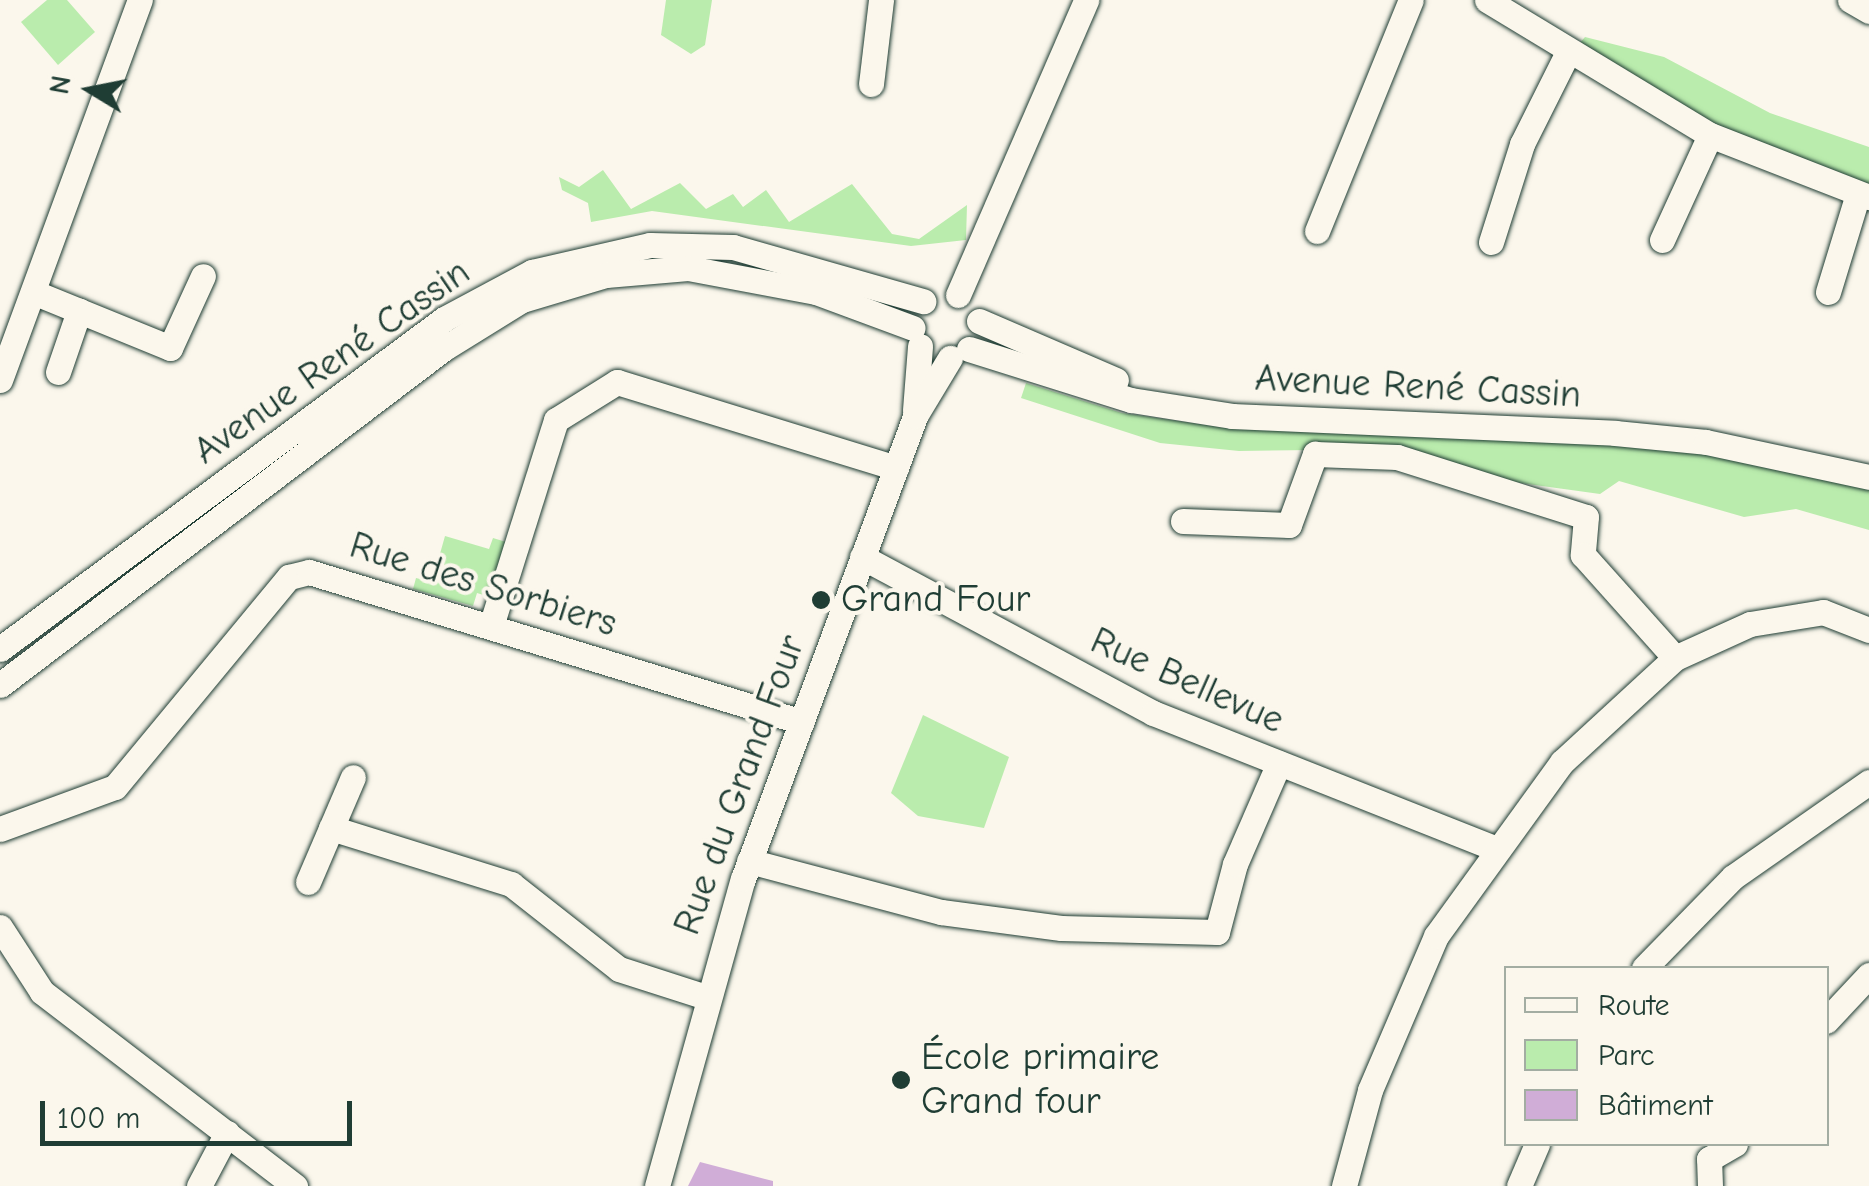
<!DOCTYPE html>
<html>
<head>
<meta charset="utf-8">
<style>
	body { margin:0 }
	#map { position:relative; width:1869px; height:1186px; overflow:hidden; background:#fbf7ec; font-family:"Comic Neue",sans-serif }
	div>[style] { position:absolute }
	.green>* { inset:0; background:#baecad }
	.building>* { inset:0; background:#d0add7 }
	.roads { filter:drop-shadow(0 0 2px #1f3d34) drop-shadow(0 0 2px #1f3d34) }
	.minor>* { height:25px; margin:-12.5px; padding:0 12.5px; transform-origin:12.5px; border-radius:12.5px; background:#fbf7ec }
	.dots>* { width:28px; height:28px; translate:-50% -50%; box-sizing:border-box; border:5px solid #fbf7ec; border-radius:50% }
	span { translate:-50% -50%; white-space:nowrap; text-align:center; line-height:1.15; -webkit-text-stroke:8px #fbf7ec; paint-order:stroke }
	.street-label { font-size:38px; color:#1f3d34 }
	.poi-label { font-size:38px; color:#1f3d34 }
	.left { translate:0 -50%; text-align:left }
	.legend { position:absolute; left:1504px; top:966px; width:325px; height:180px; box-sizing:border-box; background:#fbf7ec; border:2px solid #a3ada2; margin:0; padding:12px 18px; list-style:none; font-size:30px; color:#1f3d34 }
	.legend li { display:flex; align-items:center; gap:20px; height:50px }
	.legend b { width:50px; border:2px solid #a3ada2 }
	.north { position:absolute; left:40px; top:40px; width:100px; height:100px; -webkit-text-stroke:8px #fbf7ec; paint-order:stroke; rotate:280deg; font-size:28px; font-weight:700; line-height:40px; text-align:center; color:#1f3d34 }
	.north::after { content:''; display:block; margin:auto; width:35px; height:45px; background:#1f3d34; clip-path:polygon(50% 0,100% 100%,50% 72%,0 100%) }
	.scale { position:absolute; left:40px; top:1101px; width:312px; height:45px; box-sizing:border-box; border:5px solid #1f3d34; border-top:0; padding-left:12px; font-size:30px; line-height:35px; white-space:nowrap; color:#1f3d34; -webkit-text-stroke:8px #fbf7ec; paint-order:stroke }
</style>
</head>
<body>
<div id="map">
	<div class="green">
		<div style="clip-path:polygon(47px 0,67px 0,95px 32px,58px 65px,21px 22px)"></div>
		<div style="clip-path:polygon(666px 0,712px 0,705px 45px,691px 54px,661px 35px)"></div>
		<div style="clip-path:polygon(1585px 37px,1664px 57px,1770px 113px,1869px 147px,1869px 188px,1702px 122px,1577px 46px)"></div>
		<div style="clip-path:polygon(603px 170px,631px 209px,680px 183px,706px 209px,733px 194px,743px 207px,766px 190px,789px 222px,852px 184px,892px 234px,919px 239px,967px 205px,966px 240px,911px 246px,652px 211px,591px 222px,588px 203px,562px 190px,559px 177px,579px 187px)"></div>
		<div style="clip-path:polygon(1026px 383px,1122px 413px,1213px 426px,1669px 446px,1869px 484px,1869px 530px,1796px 509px,1744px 517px,1619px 481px,1600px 494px,1507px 481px,1399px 449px,1239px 451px,1160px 443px,1021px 398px)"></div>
		<div style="clip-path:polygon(445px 536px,489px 549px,493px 538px,506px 542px,490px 597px,477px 593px,473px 606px,413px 589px,416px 578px,432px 582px)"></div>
		<div style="clip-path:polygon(923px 715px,1009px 757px,984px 828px,918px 816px,891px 793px)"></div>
	</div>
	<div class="building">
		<div style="clip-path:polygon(700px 1162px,773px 1181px,773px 1186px,688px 1186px)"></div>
	</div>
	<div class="roads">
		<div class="minor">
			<div style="left:1487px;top:0;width:261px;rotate:31.2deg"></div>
			<div style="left:1710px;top:135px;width:171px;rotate:21.3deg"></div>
			<div style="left:1850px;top:0;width:22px;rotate:30deg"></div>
			<div style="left:871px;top:84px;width:85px;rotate:-83.2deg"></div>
			<div style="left:1317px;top:231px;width:249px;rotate:-67.9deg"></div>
			<div style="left:1662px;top:240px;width:115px;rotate:-65.4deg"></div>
			<div style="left:1491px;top:242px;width:103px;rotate:-72.4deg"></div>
			<div style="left:1522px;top:144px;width:101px;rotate:-63.4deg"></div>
			<div style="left:33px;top:292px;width:148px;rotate:22.2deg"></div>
			<div style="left:170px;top:348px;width:79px;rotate:-65.4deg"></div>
			<div style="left:1828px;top:292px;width:102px;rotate:-73deg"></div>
			<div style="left:958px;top:295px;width:322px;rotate:-66.5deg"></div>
			<div style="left:979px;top:321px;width:149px;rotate:23.3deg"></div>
			<div style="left:969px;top:349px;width:170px;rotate:17.5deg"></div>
			<div style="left:1131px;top:400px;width:102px;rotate:9deg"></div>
			<div style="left:1232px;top:416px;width:383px;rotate:2.5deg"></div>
			<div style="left:1615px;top:433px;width:91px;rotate:5.6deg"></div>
			<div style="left:1706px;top:442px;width:167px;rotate:12.1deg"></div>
			<div style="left:58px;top:372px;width:65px;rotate:-71deg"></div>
			<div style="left:0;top:380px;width:405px;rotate:-69.8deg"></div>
			<div style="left:915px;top:410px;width:64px;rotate:-85.5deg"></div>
			<div style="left:1183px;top:521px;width:106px;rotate:2.2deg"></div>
			<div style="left:1289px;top:525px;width:76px;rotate:-69.9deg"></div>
			<div style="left:1315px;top:454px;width:82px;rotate:2.1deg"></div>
			<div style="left:1397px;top:457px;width:198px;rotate:17.6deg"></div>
			<div style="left:1586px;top:517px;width:38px;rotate:95deg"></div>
			<div style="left:1583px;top:555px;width:138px;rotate:48.2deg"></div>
			<div style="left:862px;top:557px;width:330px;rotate:28.2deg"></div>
			<div style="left:1153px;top:713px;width:367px;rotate:21.6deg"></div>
			<div style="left:491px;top:626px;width:216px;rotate:-72.5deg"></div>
			<div style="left:556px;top:420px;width:72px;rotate:-31.9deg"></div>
			<div style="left:617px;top:382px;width:292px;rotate:17.1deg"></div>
			<div style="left:0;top:649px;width:553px;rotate:-36.62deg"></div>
			<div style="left:444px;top:319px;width:100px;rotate:-28.1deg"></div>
			<div style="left:532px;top:272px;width:121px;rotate:-12.9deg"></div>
			<div style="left:650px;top:245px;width:83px;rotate:1.4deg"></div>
			<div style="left:733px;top:247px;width:198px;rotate:15.9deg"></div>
			<div style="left:0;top:685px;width:556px;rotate:-37.18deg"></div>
			<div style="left:443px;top:349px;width:93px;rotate:-31.8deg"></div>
			<div style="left:522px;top:300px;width:88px;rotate:-16.6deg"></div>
			<div style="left:606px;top:275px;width:82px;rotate:-4.9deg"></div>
			<div style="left:688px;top:268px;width:130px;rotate:10.6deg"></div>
			<div style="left:816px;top:292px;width:103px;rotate:20.4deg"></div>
			<div style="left:331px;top:828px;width:189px;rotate:17.3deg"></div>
			<div style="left:511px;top:884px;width:137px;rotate:38.2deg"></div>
			<div style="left:619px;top:969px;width:91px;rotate:17.8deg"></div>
			<div style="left:0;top:829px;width:122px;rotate:-20.1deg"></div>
			<div style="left:115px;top:787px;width:273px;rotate:-50.4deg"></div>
			<div style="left:289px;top:577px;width:21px;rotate:-14deg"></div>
			<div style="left:309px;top:572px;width:515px;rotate:16.92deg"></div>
			<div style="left:749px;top:861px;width:199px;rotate:14.9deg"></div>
			<div style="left:941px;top:912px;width:121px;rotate:7.6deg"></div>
			<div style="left:1061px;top:928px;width:156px;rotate:1.5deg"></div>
			<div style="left:1217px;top:932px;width:70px;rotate:-75.2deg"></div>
			<div style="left:1235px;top:864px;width:110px;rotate:-66.5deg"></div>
			<div style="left:308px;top:882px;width:114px;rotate:-66.8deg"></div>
			<div style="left:0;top:927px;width:77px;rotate:57.1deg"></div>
			<div style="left:42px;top:992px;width:319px;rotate:37.5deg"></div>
			<div style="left:1644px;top:968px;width:127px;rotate:-45.6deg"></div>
			<div style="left:1733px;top:877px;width:166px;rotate:-34.9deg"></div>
			<div style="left:1826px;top:1021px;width:63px;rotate:-46.9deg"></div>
			<div style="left:199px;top:1186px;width:60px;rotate:-62.2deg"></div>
			<div style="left:657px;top:1186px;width:319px;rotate:-74.4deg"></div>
			<div style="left:743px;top:879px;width:494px;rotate:-69.6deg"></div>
			<div style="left:915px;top:416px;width:68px;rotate:-58.9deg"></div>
			<div style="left:1344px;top:1186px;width:99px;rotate:-74.8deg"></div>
			<div style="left:1370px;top:1090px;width:168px;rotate:-66.8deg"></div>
			<div style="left:1436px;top:936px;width:215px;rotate:-54.1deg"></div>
			<div style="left:1562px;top:762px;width:154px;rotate:-42.6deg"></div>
			<div style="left:1675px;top:658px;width:82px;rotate:-24.4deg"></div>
			<div style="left:1750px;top:624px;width:74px;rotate:-9.3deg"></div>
			<div style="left:1823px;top:612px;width:49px;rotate:21.4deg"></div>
			<div style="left:1519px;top:1186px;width:46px;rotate:-66.8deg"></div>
			<div style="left:1710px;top:1186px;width:27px;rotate:-92deg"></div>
			<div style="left:1709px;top:1159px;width:30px;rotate:-30deg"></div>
		</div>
	</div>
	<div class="dots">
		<div style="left:821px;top:600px;background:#1f3d34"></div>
		<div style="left:901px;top:1080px;background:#1f3d34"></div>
	</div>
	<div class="street-label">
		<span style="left:332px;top:362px;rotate:-35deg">Avenue René Cassin</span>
		<span style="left:1418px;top:387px;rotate:3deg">Avenue René Cassin</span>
		<span style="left:483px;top:585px;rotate:17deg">Rue des Sorbiers</span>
		<span style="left:1187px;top:681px;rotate:24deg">Rue Bellevue</span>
		<span style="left:740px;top:785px;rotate:-70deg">Rue du Grand Four</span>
	</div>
	<div class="poi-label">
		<span class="left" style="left:841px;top:600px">Grand Four</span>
		<span class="left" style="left:921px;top:1080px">École primaire<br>Grand four</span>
	</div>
	<ul class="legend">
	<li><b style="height:12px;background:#fbf7ec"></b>Route</li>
	<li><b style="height:28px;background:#baecad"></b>Parc</li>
	<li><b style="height:28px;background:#d0add7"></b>Bâtiment</li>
	</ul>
	<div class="north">N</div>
	<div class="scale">100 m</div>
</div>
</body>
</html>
